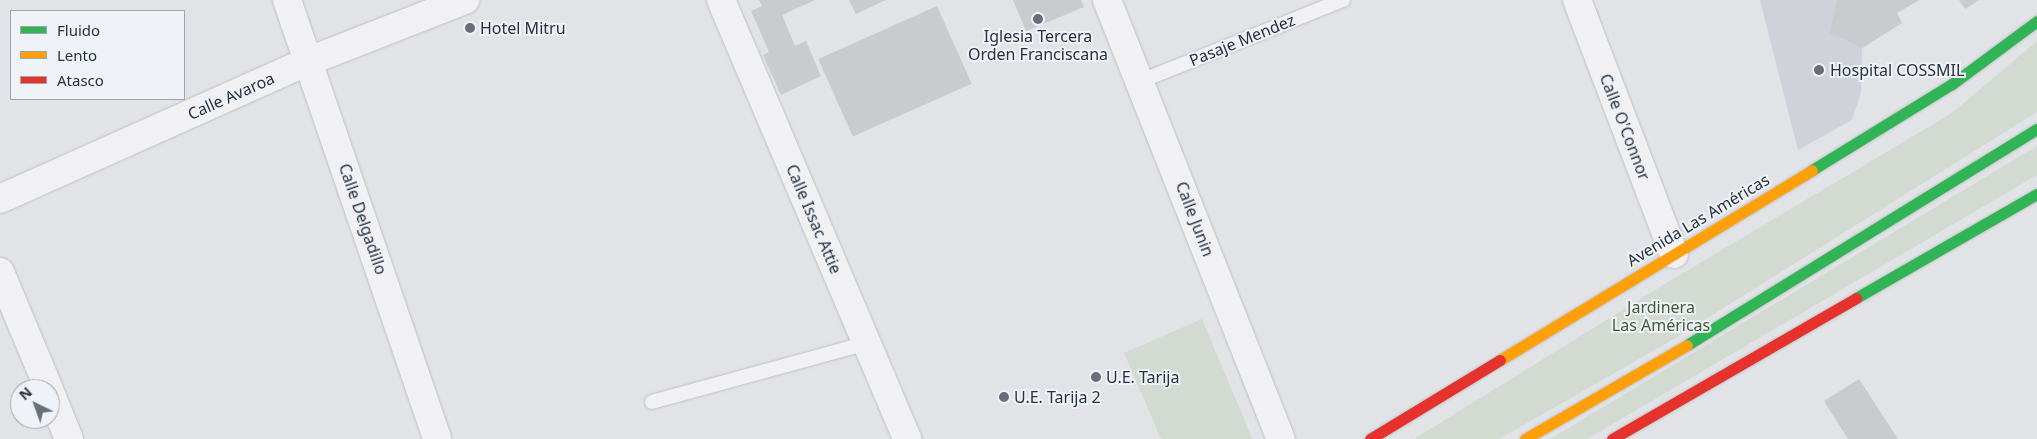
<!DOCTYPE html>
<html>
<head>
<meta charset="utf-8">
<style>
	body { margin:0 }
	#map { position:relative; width:2037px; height:439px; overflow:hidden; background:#e1e3e6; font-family:"Noto Sans",sans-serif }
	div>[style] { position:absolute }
	.built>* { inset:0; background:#cfd3d9 }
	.green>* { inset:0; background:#d2dad1 }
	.building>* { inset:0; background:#c9cbce; transform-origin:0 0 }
	.roads { filter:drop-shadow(0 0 1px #bfc1c4) drop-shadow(0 0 1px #bfc1c4) }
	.lane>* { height:14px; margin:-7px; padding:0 7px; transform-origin:7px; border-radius:7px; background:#f1f1f3 }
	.street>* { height:28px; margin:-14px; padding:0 14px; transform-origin:14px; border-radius:14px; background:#f1f1f3 }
	.fast>* { height:11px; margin:-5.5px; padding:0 5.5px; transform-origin:5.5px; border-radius:5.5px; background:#30b455 }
	.slow>* { height:11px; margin:-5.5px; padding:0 5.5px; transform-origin:5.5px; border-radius:5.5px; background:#ff9f0a }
	.jam>* { height:11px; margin:-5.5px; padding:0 5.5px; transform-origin:5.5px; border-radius:5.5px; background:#e5322d }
	.dots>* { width:14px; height:14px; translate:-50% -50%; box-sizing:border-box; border:2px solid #eff2f6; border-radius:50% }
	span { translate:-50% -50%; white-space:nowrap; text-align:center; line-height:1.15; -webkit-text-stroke:4px #eff2f6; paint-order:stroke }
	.poi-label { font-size:16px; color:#283140 }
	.left { translate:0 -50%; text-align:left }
	.street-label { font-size:16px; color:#283140 }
	.park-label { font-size:16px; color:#3d5b35 }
	.legend { position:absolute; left:10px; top:10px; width:175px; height:90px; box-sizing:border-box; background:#eff2f6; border:1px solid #9fa5ad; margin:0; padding:6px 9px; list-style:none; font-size:15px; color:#283140 }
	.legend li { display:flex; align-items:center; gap:10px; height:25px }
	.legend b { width:25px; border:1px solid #9fa5ad }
	.north { position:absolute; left:10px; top:379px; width:50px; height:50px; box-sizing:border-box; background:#eff2f6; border:1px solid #9fa5ad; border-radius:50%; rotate:318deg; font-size:14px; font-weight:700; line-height:20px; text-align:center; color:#283140 }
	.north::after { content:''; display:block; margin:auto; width:18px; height:22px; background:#696f7a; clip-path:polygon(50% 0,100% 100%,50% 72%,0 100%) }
</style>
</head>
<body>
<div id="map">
	<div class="built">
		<div style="clip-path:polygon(1760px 0,1919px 0,1897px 13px,1902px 23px,1862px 48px,1861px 92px,1852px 120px,1798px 150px)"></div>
	</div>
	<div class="green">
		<div style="clip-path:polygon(2037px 41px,2037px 112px,1672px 340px,1499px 439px,1414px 439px,1668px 282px,1952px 113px)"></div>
		<div style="clip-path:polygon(2037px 146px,2037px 175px,1587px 439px,1550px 439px)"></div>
		<div style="clip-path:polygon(1202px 319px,1252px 438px,1250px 439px,1161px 439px,1124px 353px)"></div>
	</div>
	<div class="building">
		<div style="clip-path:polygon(759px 0,815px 0,782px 15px,795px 46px,806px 41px,821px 76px,781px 95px,763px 55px,769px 52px,751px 11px,762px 6px)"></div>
		<div style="clip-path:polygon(849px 0,886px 0,856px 14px)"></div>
		<div style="clip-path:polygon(1013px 0,1081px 0,1084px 7px,1026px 31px)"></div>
		<div style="clip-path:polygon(1837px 0,1919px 0,1897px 13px,1902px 23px,1862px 48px,1830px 33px)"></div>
		<div style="clip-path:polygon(1959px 0,1979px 0,1965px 9px)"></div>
		<div style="left:937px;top:6px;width:85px;height:130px;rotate:66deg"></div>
		<div style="clip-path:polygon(1859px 379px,1898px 439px,1848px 439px,1824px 401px)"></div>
	</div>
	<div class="roads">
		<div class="lane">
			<div style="left:1141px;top:81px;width:218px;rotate:-21.9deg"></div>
			<div style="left:652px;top:402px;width:223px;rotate:-15.3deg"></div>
		</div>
		<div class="street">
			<div style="left:287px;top:0;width:464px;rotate:71.1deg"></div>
			<div style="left:721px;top:0;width:477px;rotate:67deg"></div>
			<div style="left:1107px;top:0;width:472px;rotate:68.4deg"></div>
			<div style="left:1577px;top:0;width:272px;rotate:69.1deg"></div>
			<div style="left:0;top:199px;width:338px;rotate:-24.1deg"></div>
			<div style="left:309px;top:61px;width:168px;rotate:-21.4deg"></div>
			<div style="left:0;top:272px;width:127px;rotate:67.3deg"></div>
			<div style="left:50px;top:392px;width:51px;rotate:68deg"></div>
		</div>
		<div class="fast">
			<div style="left:1812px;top:170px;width:164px;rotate:-31.6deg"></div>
			<div style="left:1952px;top:84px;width:106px;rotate:-36.5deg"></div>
			<div style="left:1856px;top:298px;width:209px;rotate:-29.9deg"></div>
			<div style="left:1687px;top:345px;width:411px;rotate:-31.7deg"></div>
		</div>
		<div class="slow">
			<div style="left:1500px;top:360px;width:365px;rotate:-31.3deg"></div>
			<div style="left:1525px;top:439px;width:187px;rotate:-30.1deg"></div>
		</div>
		<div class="jam">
			<div style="left:1370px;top:439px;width:152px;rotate:-31.3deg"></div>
			<div style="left:1612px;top:439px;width:282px;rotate:-30deg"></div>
		</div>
	</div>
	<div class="dots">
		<div style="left:1038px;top:19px;background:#696f7a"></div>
		<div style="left:470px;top:28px;background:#696f7a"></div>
		<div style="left:1819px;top:70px;background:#696f7a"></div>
		<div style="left:1096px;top:377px;background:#696f7a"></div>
		<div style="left:1004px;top:397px;background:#696f7a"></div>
	</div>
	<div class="poi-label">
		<span class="left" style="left:480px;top:28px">Hotel Mitru</span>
		<span style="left:1038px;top:45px">Iglesia Tercera<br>Orden Franciscana</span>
		<span class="left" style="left:1830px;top:70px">Hospital COSSMIL</span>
		<span class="left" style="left:1106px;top:377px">U.E. Tarija</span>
		<span class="left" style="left:1014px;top:397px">U.E. Tarija 2</span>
	</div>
	<div class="street-label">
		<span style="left:1242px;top:40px;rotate:-22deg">Pasaje Mendez</span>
		<span style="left:231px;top:96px;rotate:-24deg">Calle Avaroa</span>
		<span style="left:1625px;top:127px;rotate:69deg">Calle O'Connor</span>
		<span style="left:363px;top:219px;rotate:71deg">Calle Delgadillo</span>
		<span style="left:814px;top:219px;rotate:67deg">Calle Issac Attie</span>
		<span style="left:1195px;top:219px;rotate:69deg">Calle Junin</span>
		<span style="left:1698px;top:220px;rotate:-31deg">Avenida Las Américas</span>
	</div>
	<div class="park-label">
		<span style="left:1661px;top:316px">Jardinera<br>Las Américas</span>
	</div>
	<ul class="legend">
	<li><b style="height:6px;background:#30b455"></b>Fluido</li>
	<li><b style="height:6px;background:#ff9f0a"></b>Lento</li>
	<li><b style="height:6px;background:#e5322d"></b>Atasco</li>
	</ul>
	<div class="north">N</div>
</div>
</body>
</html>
